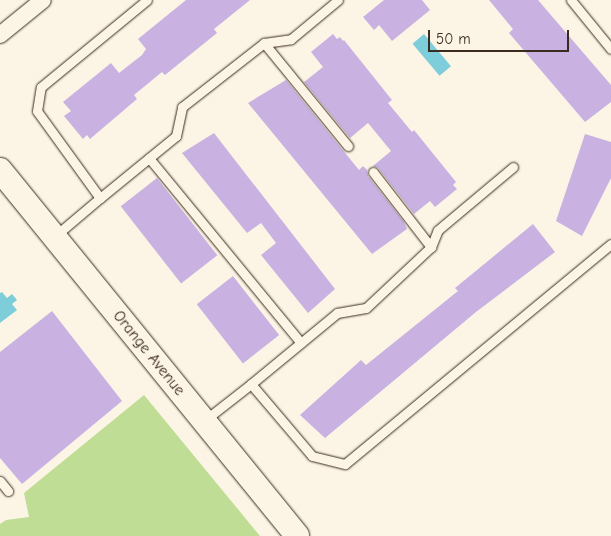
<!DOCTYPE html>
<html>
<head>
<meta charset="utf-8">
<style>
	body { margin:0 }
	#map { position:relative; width:611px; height:536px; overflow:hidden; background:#fcf5e5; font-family:"Comic Neue",sans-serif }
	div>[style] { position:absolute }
	.green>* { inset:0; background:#bfdd95 }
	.water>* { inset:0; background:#7ecddb; transform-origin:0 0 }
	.building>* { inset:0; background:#c9b2e1; transform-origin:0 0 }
	.roads { filter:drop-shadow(0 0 1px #3b2a1e) drop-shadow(0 0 1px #3b2a1e) }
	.lane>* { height:9px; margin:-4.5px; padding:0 4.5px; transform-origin:4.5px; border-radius:4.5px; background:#fcf5e5 }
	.street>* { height:16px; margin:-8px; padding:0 8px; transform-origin:8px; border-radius:8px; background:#fcf5e5 }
	.secondary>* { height:24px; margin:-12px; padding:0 12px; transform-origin:12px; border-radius:12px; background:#fcf5e5 }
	span { translate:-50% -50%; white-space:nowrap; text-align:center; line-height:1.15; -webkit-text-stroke:5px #fcf5e5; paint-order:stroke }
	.street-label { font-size:16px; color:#3b2a1e }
	.scale { position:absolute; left:428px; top:30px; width:141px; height:22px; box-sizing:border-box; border:2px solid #3b2a1e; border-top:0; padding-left:6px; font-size:15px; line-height:18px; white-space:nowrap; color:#3b2a1e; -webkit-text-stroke:4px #fcf5e5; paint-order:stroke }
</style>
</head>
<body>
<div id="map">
	<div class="green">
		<div style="clip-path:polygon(144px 395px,260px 536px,0 536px,0 524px,6px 520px,29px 517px,24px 493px)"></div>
	</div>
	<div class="water">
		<div style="left:424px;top:34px;width:42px;height:15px;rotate:50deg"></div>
		<div style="clip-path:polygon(2px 292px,7px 298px,12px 294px,17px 300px,12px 304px,17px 310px,0 323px,0 293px)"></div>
	</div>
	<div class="building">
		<div style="clip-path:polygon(186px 0,250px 0,214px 29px,217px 33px,165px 75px,162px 72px,134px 95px,137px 99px,90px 139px,87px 135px,83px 139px,64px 116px,71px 111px,63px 102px,111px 63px,119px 73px,142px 55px,146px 49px,138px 39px)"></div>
		<div style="clip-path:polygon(384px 0,422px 0,430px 10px,392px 41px,379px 25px,374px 30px,363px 17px)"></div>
		<div style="clip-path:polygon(489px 0,538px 0,611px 85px,611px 102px,585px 122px,509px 33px,513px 29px)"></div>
		<div style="clip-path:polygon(333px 34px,337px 39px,340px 37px,343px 41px,344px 40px,392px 100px,388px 103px,412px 132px,414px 130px,456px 182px,453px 185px,457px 189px,435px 207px,430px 201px,414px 214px,378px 168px,373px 166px,391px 151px,368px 123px,350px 138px,304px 82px,323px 67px,311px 52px)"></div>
		<div style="clip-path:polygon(286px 80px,359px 170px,363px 166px,367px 170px,368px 176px,404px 222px,407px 229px,372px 254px,248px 103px)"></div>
		<div style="clip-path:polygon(214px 133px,335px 289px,308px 313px,261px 255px,276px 243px,261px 223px,247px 233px,182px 153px)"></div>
		<div style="clip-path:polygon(585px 134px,611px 142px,611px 178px,582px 236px,556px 221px)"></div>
		<div style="left:157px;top:178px;width:98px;height:46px;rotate:52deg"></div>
		<div style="clip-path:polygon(533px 224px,555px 252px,476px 312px,325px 438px,300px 415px,361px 360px,366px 365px,458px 291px,455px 288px)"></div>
		<div style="left:233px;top:276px;width:75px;height:46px;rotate:52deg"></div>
		<div style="clip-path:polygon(52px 311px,122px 401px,22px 484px,0 458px,0 352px)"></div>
	</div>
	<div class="roads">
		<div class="lane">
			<div style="left:571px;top:0;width:63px;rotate:50.8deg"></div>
			<div style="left:264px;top:43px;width:133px;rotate:50.8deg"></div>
			<div style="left:149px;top:158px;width:239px;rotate:50.6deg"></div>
			<div style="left:373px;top:172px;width:95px;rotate:52.3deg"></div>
			<div style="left:100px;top:198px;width:98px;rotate:-39.2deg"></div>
			<div style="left:176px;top:136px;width:30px;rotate:-78deg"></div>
			<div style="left:182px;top:107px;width:104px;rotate:-38deg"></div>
			<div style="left:264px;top:43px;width:27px;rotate:-8deg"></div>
			<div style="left:291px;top:39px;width:61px;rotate:-39.7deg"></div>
			<div style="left:55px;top:236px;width:59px;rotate:-40.2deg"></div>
			<div style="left:100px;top:198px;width:107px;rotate:-125.9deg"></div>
			<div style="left:37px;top:111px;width:24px;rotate:-81deg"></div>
			<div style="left:41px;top:87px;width:137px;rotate:-39.4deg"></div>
			<div style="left:251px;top:384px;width:112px;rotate:-39.5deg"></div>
			<div style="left:337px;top:313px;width:29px;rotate:-10deg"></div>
			<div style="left:366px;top:308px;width:89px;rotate:-43.2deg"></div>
			<div style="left:431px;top:247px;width:18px;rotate:-68deg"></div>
			<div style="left:438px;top:230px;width:98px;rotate:-40deg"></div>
			<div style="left:205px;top:420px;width:58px;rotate:-38deg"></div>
			<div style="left:251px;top:384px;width:94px;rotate:49.7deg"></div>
			<div style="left:312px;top:456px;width:34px;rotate:14deg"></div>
			<div style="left:345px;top:464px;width:345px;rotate:-39.6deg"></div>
			<div style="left:0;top:481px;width:13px;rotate:51deg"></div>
		</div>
		<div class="street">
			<div style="left:0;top:35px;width:55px;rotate:-39.1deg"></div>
		</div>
		<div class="secondary">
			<div style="left:0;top:170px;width:471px;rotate:50.9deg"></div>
		</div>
	</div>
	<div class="street-label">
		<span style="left:149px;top:353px;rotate:51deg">Orange Avenue</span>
	</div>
	<div class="scale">50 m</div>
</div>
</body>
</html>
